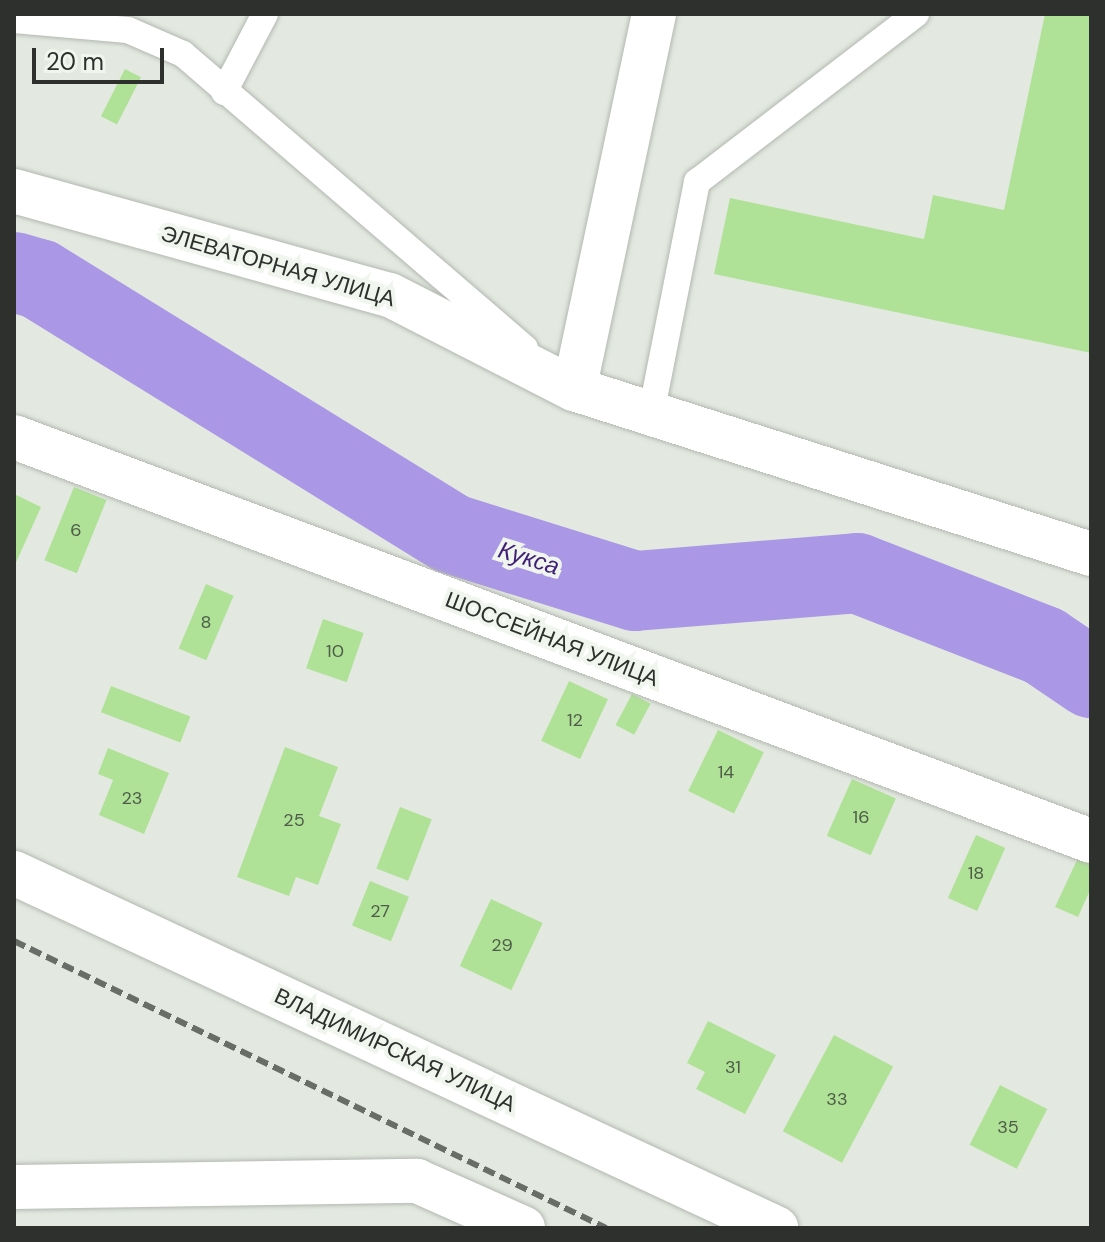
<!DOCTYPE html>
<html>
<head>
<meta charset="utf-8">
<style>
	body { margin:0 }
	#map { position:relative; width:1105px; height:1242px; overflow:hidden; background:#e3e9e0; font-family:"DM Sans",sans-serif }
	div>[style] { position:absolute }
	.river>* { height:80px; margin:-40px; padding:0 40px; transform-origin:40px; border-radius:40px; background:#aa97e5 }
	.building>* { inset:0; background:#afe297; transform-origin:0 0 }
	.roads { filter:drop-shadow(0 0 2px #b2b8b0) drop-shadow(0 0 2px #b2b8b0) }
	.service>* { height:26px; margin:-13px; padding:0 13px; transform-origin:13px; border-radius:13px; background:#fff }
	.minor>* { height:44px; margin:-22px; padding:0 22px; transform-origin:22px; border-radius:22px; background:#fff }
	.tertiary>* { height:44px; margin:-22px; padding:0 22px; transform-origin:22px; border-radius:22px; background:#fff }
	.rail>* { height:6px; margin-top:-3px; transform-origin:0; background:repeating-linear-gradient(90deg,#696d68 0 12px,transparent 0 18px) }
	span { translate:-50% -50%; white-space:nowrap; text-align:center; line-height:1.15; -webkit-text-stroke:8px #f0f6ed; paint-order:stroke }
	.number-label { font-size:18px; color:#4e5c48 }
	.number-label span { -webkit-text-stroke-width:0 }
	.street-label { font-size:22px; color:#2e302d }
	.water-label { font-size:24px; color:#401f79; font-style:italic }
	.frame { position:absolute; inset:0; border:16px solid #2e302d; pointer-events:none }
	.scale { position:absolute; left:32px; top:48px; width:132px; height:36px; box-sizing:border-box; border:4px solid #2e302d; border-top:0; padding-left:10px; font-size:24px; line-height:28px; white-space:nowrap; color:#2e302d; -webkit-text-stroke:6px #f0f6ed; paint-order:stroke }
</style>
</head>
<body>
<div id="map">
	<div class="river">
		<div style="left:14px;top:272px;width:26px;rotate:16deg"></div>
		<div style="left:39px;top:279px;width:485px;rotate:31.7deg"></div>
		<div style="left:452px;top:534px;width:192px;rotate:17.3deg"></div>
		<div style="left:635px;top:591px;width:223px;rotate:-4.6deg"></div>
		<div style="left:857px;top:573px;width:201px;rotate:21.3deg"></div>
		<div style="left:1044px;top:646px;width:57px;rotate:34.2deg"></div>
	</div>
	<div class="building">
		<div style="clip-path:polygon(1045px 14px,1091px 14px,1091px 353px,714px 274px,730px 198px,924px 239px,933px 195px,1004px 210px)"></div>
		<div style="left:125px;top:69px;width:18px;height:53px;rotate:27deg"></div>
		<div style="left:74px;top:487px;width:35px;height:79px;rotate:22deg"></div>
		<div style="clip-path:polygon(14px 494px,41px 507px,14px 567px)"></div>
		<div style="left:206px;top:584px;width:30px;height:70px;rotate:23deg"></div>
		<div style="left:323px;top:619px;width:43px;height:52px;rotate:19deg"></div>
		<div style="left:569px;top:681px;width:43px;height:66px;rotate:25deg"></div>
		<div style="left:111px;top:686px;width:85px;height:28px;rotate:21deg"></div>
		<div style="left:632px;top:694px;width:21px;height:35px;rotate:28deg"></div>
		<div style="left:718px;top:730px;width:51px;height:68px;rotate:26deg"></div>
		<div style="clip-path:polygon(285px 747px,338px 767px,319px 816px,341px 824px,318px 885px,296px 877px,289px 896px,237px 877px)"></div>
		<div style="clip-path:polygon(108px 748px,169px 773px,144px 834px,99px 815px,113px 780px,98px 774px)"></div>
		<div style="left:852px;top:779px;width:48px;height:62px;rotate:24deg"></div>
		<div style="left:400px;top:807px;width:34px;height:66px;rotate:21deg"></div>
		<div style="left:976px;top:835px;width:32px;height:69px;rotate:24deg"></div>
		<div style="clip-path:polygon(1078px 858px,1091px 864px,1091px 888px,1078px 917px,1055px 907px)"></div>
		<div style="left:370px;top:881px;width:42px;height:48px;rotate:22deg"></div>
		<div style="left:491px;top:899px;width:57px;height:74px;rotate:25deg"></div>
		<div style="clip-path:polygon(708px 1021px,776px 1055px,745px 1114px,696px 1089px,705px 1072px,687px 1063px)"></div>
		<div style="left:834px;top:1035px;width:67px;height:109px;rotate:28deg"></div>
		<div style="left:1000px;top:1085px;width:53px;height:67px;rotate:27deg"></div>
	</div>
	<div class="roads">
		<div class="service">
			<div style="left:14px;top:20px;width:114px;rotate:5deg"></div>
			<div style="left:128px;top:30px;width:60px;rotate:23.6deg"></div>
			<div style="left:183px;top:54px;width:451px;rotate:40.7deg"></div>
			<div style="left:224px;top:92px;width:88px;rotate:-62.3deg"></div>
			<div style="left:651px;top:414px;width:237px;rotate:-78.8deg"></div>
			<div style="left:697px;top:182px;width:276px;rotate:-37.5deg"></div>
		</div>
		<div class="minor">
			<div style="left:14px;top:191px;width:390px;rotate:15.5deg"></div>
			<div style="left:390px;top:295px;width:207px;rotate:27.1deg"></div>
			<div style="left:14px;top:437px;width:1150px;rotate:20.56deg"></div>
			<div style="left:14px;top:873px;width:841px;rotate:24.98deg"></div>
			<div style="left:14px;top:1187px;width:403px;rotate:-0.9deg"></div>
			<div style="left:417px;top:1181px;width:116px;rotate:23.9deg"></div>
		</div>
		<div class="tertiary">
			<div style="left:654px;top:14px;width:383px;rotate:102deg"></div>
			<div style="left:574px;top:389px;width:543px;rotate:17.7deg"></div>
		</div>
	</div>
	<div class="rail">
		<div style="left:14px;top:941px;width:658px;rotate:25.86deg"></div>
	</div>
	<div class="number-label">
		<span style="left:76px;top:530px">6</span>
		<span style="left:206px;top:622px">8</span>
		<span style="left:335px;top:651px">10</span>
		<span style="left:575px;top:720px">12</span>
		<span style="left:726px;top:772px">14</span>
		<span style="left:132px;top:798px">23</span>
		<span style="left:861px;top:817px">16</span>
		<span style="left:294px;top:820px">25</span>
		<span style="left:976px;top:873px">18</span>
		<span style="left:380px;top:911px">27</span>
		<span style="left:502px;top:945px">29</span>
		<span style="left:733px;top:1067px">31</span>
		<span style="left:837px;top:1099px">33</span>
		<span style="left:1008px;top:1127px">35</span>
	</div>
	<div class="street-label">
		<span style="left:278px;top:266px;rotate:16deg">ЭЛЕВАТОРНАЯ УЛИЦА</span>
		<span style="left:552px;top:639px;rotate:21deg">ШОССЕЙНАЯ УЛИЦА</span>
		<span style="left:395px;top:1050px;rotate:25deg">ВЛАДИМИРСКАЯ УЛИЦА</span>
	</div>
	<div class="water-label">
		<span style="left:529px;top:558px;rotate:17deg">Кукса</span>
	</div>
	<div class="frame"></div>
	<div class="scale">20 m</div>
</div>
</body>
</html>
